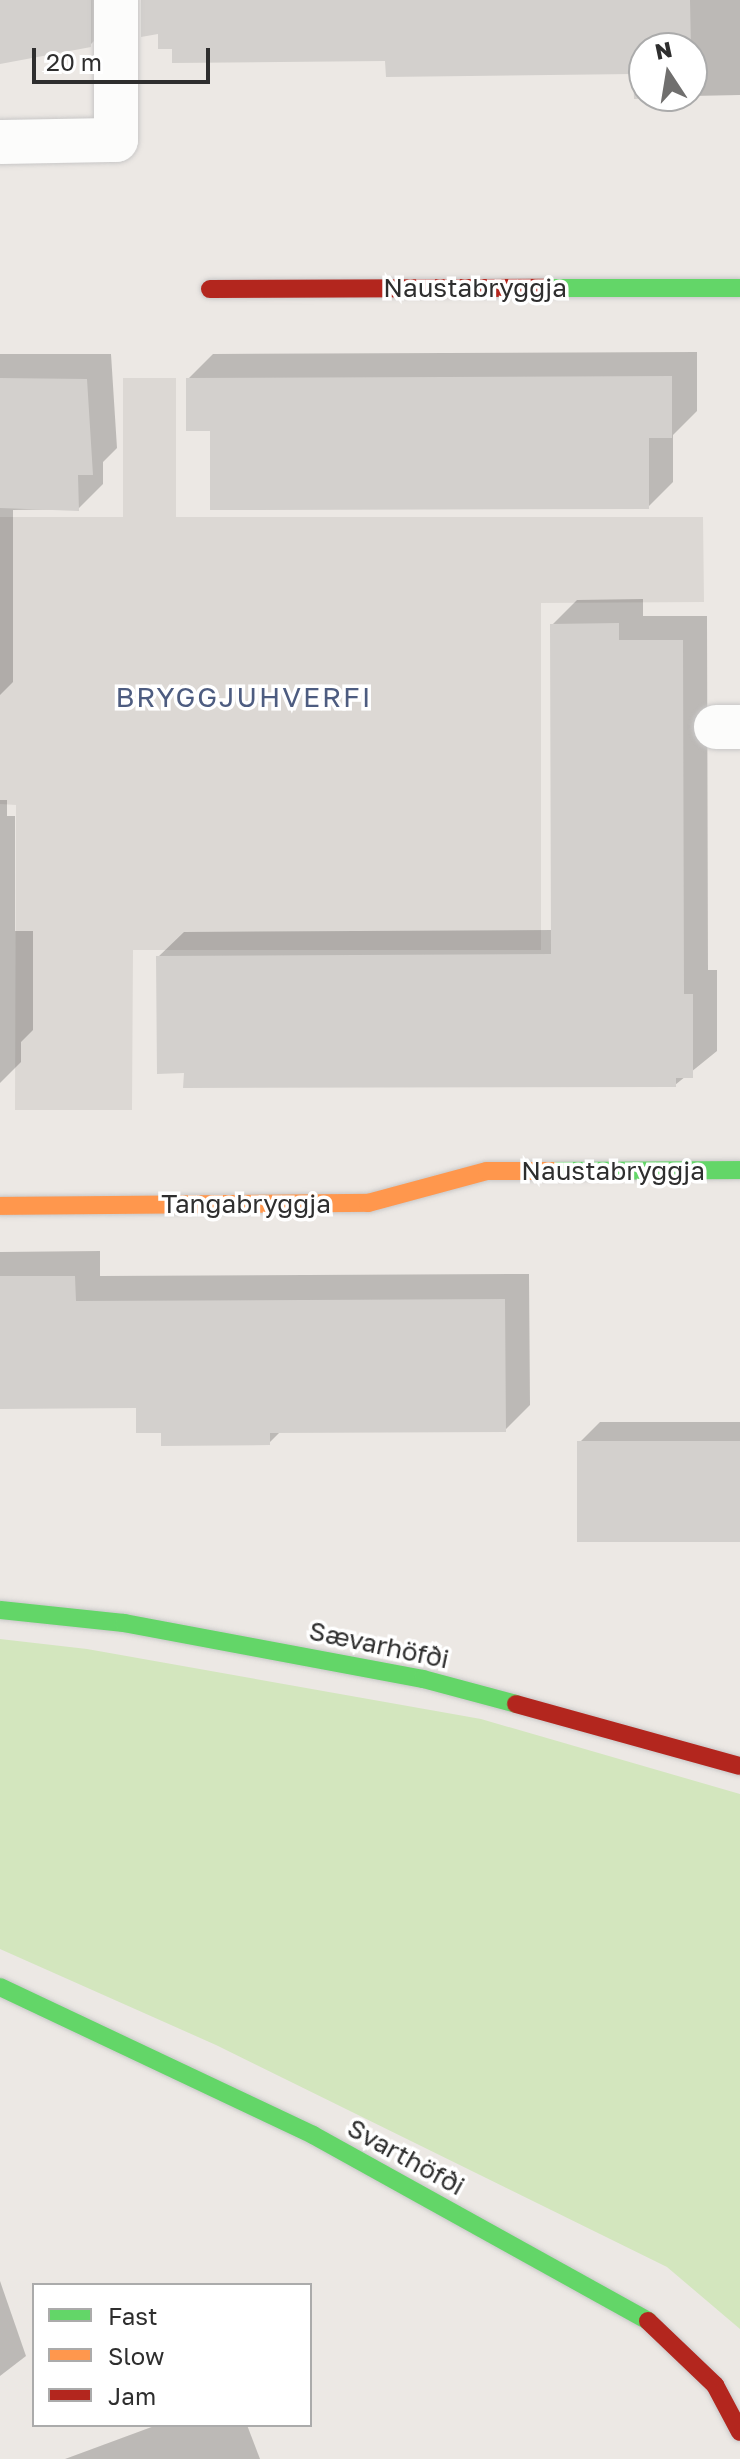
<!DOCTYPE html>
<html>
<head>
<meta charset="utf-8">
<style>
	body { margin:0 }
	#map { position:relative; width:740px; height:2459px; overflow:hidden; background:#ece8e4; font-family:"Golos Text",sans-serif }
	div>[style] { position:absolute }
	.green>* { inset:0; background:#d3e6be }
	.plaza>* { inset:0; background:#dcd8d4 }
	.shadow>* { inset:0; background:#0003 }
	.building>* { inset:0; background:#d3d0cd; transform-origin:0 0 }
	.roads { filter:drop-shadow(0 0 2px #c8c7c7) drop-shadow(0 0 2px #c8c7c7) }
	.street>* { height:44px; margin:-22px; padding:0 22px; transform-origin:22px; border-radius:22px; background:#fcfcfb }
	.fast>* { height:18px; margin:-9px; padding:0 9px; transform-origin:9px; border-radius:9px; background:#63d668 }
	.slow>* { height:18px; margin:-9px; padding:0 9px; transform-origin:9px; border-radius:9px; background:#ff974d }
	.jam>* { height:18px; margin:-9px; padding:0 9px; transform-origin:9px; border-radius:9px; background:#b3261e }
	span { translate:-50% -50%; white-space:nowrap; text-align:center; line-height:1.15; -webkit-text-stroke:7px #fff; paint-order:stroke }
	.street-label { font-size:26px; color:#2e2e2e }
	.neighbourhood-label { font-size:28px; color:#4d5c80; letter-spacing:2px }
	.legend { position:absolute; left:32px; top:2283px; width:280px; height:144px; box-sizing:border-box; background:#fff; border:2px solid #ababab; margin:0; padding:10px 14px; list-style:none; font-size:24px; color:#2e2e2e }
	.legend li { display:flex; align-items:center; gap:16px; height:40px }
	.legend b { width:40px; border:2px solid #ababab }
	.north { position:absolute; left:628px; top:32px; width:80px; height:80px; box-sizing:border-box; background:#fff; border:2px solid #ababab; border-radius:50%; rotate:348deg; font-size:22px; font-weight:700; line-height:32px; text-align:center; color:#2e2e2e }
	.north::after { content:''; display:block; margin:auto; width:28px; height:36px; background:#706f6e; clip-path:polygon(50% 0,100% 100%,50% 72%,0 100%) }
	.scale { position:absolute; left:32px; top:48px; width:178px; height:36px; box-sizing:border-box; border:4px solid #2e2e2e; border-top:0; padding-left:10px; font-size:24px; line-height:28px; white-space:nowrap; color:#2e2e2e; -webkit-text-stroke:6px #fff; paint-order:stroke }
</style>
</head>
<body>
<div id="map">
	<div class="green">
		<div style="clip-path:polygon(0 1639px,87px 1649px,481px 1719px,740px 1794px,740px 2329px,667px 2267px,216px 2045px,0 1949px)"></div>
	</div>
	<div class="plaza">
		<div style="clip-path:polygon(123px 378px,176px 378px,176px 517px,703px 517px,704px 602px,541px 603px,541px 950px,133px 950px,132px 1110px,15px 1110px,16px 805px,0 804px,0 517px,123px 517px)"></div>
	</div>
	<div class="shadow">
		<div style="clip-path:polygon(0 0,112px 0,111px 24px,90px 45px,0 62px)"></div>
		<div style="clip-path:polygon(141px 0,740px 0,740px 95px,692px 96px,692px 48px,644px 48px,644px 96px,666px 96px,636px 97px,635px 72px,174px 47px,160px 32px,143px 35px)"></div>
		<div style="clip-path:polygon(697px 352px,697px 411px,673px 435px,673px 482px,648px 507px,212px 429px,188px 379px,213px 354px)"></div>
		<div style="clip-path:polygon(0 354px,111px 354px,117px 448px,103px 462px,103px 484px,78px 509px,13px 510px,13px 682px,0 695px)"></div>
		<div style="clip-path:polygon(643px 599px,643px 616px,707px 616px,708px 970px,717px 970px,717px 1051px,675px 1085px,186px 1071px,158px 957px,184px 932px,553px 930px,552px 625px,577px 600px)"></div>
		<div style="clip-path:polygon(0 800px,7px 800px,7px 816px,15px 816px,15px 931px,33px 931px,33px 1030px,21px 1042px,21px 1062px,0 1083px)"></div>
		<div style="clip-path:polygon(100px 1251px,100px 1276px,529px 1274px,530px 1405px,505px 1430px,281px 1431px,269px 1443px,163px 1431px,138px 1406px,0 1407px,0 1252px)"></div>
		<div style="clip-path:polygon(600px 1422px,740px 1422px,740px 1541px,579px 1443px)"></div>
		<div style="clip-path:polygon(0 2281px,26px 2356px,0 2376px)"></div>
		<div style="clip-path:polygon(157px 2425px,247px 2425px,260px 2459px,65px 2459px)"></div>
	</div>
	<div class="building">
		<div style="clip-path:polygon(0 0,91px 0,91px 47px,0 64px)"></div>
		<div style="clip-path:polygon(141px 0,690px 0,691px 48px,644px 48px,644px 96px,691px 98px,634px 99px,633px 74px,386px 77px,385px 61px,172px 63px,172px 49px,158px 49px,158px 34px,141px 37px)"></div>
		<div style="clip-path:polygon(672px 376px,672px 438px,649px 438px,649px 509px,210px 510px,210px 431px,186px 431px,186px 378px)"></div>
		<div style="clip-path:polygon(0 378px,87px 379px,93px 475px,78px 475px,79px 511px,0 508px)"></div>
		<div style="clip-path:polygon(619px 623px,619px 640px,683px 640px,684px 994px,693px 994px,693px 1078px,676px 1078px,676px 1087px,183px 1088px,184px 1073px,157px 1074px,156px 956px,551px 954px,550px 624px)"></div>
		<div style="clip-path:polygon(0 1276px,75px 1276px,76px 1301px,505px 1299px,506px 1432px,270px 1433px,270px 1445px,161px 1446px,161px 1433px,136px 1433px,136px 1408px,0 1409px)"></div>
		<div style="left:740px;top:1441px;width:101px;height:163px;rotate:90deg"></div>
	</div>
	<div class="roads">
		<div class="street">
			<div style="left:0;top:142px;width:116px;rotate:-1deg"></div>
			<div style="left:116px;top:140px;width:140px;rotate:-90deg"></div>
			<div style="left:716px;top:727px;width:24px"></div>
		</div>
		<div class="fast">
			<div style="left:545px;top:288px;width:195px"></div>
			<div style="left:553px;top:1171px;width:187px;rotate:-0.3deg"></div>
			<div style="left:0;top:1610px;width:125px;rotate:6deg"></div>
			<div style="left:124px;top:1623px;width:304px;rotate:10.6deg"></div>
			<div style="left:423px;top:1679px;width:96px;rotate:15deg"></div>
			<div style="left:0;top:1987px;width:346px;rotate:25.3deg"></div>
			<div style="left:313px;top:2135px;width:383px;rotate:29deg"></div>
		</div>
		<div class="slow">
			<div style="left:0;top:1206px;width:368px;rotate:-0.5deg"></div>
			<div style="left:368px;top:1203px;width:123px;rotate:-15.1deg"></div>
			<div style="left:487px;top:1171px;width:66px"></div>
		</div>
		<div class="jam">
			<div style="left:210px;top:289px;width:335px;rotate:-0.2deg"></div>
			<div style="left:516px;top:1704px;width:232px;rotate:15.5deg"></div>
			<div style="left:648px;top:2321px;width:93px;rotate:43.7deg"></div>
			<div style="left:715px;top:2385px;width:53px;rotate:62deg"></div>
		</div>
	</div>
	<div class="street-label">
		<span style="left:475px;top:288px">Naustabryggja</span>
		<span style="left:613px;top:1171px">Naustabryggja</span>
		<span style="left:246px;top:1204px">Tangabryggja</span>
		<span style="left:379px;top:1645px;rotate:12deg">Sævarhöfði</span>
		<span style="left:406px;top:2157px;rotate:29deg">Svarthöfði</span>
	</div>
	<div class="neighbourhood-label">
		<span style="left:244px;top:697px">BRYGGJUHVERFI</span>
	</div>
	<ul class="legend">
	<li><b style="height:10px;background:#63d668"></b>Fast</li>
	<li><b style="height:10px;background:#ff974d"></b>Slow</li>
	<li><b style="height:10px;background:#b3261e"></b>Jam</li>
	</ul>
	<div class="north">N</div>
	<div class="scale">20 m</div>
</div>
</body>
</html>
